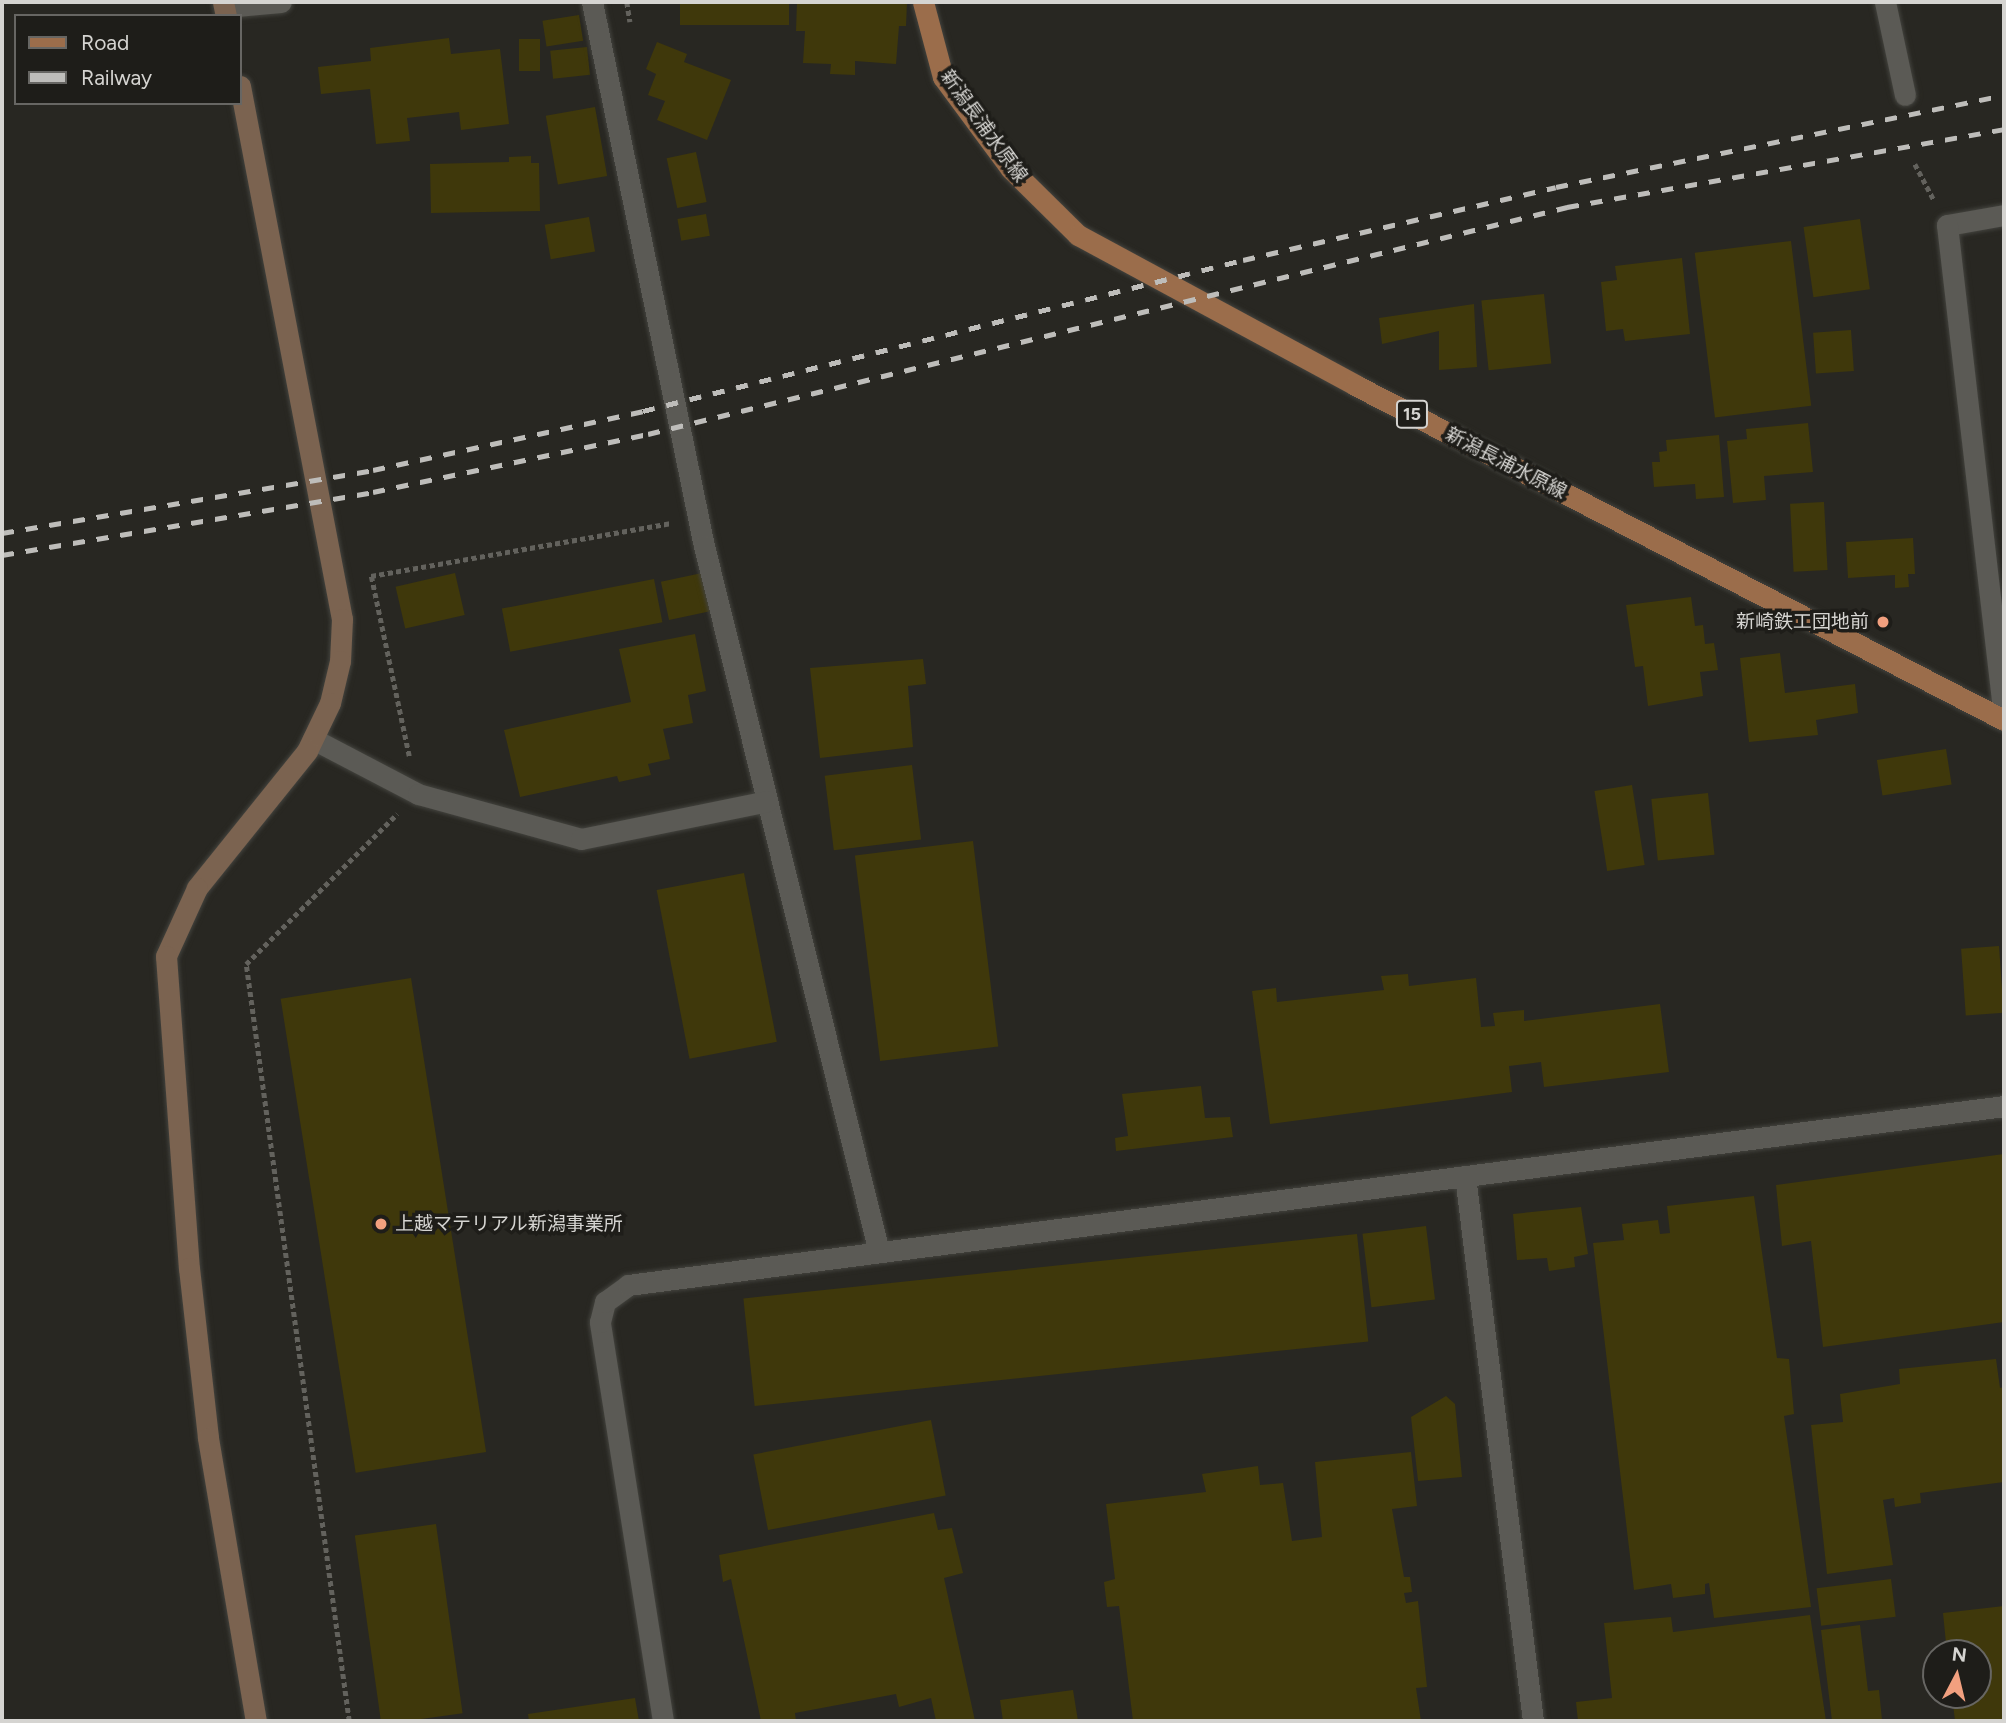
<!DOCTYPE html>
<html>
<head>
<meta charset="utf-8">
<style>
	body { margin:0 }
	#map { position:relative; width:2006px; height:1723px; overflow:hidden; background:#282722; font-family:Figtree,"Noto Sans JP",sans-serif }
	div>[style] { position:absolute }
	.building>* { inset:0; background:#3f380b; transform-origin:0 0 }
	.path>* { height:4.5px; margin-top:-2.25px; transform-origin:0; background:repeating-linear-gradient(90deg,#63625d 0 5px,transparent 0 8.5px) }
	.roads { filter:drop-shadow(0 0 2px #43433e) drop-shadow(0 0 2px #43433e) }
	.street>* { height:21px; margin:-10.5px; padding:0 10.5px; transform-origin:10.5px; border-radius:10.5px; background:#5b5a55 }
	.secondary>* { height:21px; margin:-10.5px; padding:0 10.5px; transform-origin:10.5px; border-radius:10.5px; background:#7b6350 }
	.primary>* { height:21px; margin:-10.5px; padding:0 10.5px; transform-origin:10.5px; border-radius:10.5px; background:#9b6d4b }
	.rail>* { height:5px; margin-top:-2.5px; transform-origin:0; background:repeating-linear-gradient(90deg,#bebdba 0 12px,transparent 0 24px) }
	.dots>* { width:19px; height:19px; translate:-50% -50%; box-sizing:border-box; border:4px solid #1e1d19; border-radius:50% }
	span { translate:-50% -50%; white-space:nowrap; text-align:center; line-height:1.15; -webkit-text-stroke:7px #1e1d19; paint-order:stroke }
	.shield-label span { padding:2px 5px; background:#1e1d19; border:2px solid; border-radius:5px; -webkit-text-stroke-width:0 }
	.shield-label { font-size:18px; color:#d5d4d1; font-weight:700 }
	.street-label { font-size:19px; color:#d5d4d1 }
	.poi-label { font-size:19px; color:#d5d4d1 }
	.right { translate:-100% -50%; text-align:right }
	.left { translate:0 -50%; text-align:left }
	.frame { position:absolute; inset:0; border:4px solid #d5d4d1; pointer-events:none }
	.legend { position:absolute; left:14px; top:14px; width:228px; height:91px; box-sizing:border-box; background:#1e1d19; border:2px solid #676663; margin:0; padding:9px 12px; list-style:none; font-size:21px; color:#d5d4d1 }
	.legend li { display:flex; align-items:center; gap:14px; height:35px }
	.legend b { width:35px; border:2px solid #676663 }
	.north { position:absolute; left:1922px; top:1639px; width:70px; height:70px; box-sizing:border-box; background:#1e1d19; border:2px solid #676663; border-radius:50%; rotate:7deg; font-size:19px; font-weight:700; line-height:28px; text-align:center; color:#d5d4d1 }
	.north::after { content:''; display:block; margin:auto; width:24px; height:32px; background:#f2a07f; clip-path:polygon(50% 0,100% 100%,50% 72%,0 100%) }
</style>
</head>
<body>
<div id="map">
	<div class="building">
		<div style="left:680px;top:2px;width:109px;height:23px"></div>
		<div style="clip-path:polygon(797px 2px,907px 2px,906px 26px,899px 26px,896px 64px,855px 61px,855px 75px,830px 74px,831px 64px,803px 63px,805px 31px,796px 31px)"></div>
		<div style="left:579px;top:15px;width:26px;height:37px;rotate:81deg"></div>
		<div style="clip-path:polygon(449px 38px,451px 54px,500px 49px,509px 124px,461px 130px,459px 112px,407px 118px,410px 141px,376px 144px,370px 89px,321px 94px,318px 67px,371px 61px,370px 48px)"></div>
		<div style="left:519px;top:39px;width:21px;height:32px"></div>
		<div style="clip-path:polygon(657px 42px,687px 54px,684px 62px,731px 80px,707px 140px,657px 120px,665px 101px,648px 95px,656px 74px,646px 69px)"></div>
		<div style="left:587px;top:47px;width:28px;height:37px;rotate:84deg"></div>
		<div style="left:595px;top:107px;width:70px;height:50px;rotate:80deg"></div>
		<div style="left:696px;top:152px;width:51px;height:30px;rotate:78deg"></div>
		<div style="clip-path:polygon(531px 156px,531px 163px,539px 163px,540px 211px,431px 213px,430px 164px,509px 162px,509px 157px)"></div>
		<div style="left:706px;top:214px;width:22px;height:29px;rotate:80deg"></div>
		<div style="left:589px;top:217px;width:35px;height:45px;rotate:80deg"></div>
		<div style="left:1860px;top:219px;width:71px;height:57px;rotate:82deg"></div>
		<div style="left:1791px;top:241px;width:166px;height:97px;rotate:83deg"></div>
		<div style="clip-path:polygon(1682px 258px,1690px 334px,1625px 341px,1623px 329px,1606px 331px,1601px 282px,1617px 280px,1615px 266px)"></div>
		<div style="left:1544px;top:294px;width:70px;height:63px;rotate:84deg"></div>
		<div style="clip-path:polygon(1474px 304px,1477px 367px,1439px 370px,1439px 331px,1382px 344px,1379px 318px)"></div>
		<div style="left:1851px;top:330px;width:41px;height:38px;rotate:86deg"></div>
		<div style="clip-path:polygon(1808px 423px,1813px 472px,1764px 476px,1766px 500px,1733px 503px,1727px 441px,1747px 439px,1746px 429px)"></div>
		<div style="clip-path:polygon(1719px 435px,1724px 497px,1696px 499px,1695px 484px,1654px 487px,1652px 462px,1660px 462px,1659px 452px,1667px 451px,1666px 440px)"></div>
		<div style="left:1824px;top:502px;width:68px;height:34px;rotate:87deg"></div>
		<div style="clip-path:polygon(1913px 538px,1915px 574px,1908px 574px,1909px 587px,1895px 588px,1895px 575px,1848px 578px,1846px 542px)"></div>
		<div style="left:455px;top:573px;width:43px;height:61px;rotate:77deg"></div>
		<div style="left:702px;top:573px;width:39px;height:42px;rotate:78deg"></div>
		<div style="left:654px;top:579px;width:44px;height:155px;rotate:79deg"></div>
		<div style="clip-path:polygon(1691px 597px,1695px 626px,1703px 625px,1705px 644px,1714px 643px,1718px 670px,1700px 672px,1703px 696px,1648px 706px,1643px 666px,1635px 667px,1626px 605px)"></div>
		<div style="clip-path:polygon(695px 634px,706px 691px,688px 695px,693px 723px,663px 729px,670px 759px,648px 764px,651px 775px,619px 782px,617px 776px,520px 797px,504px 730px,631px 702px,619px 649px)"></div>
		<div style="clip-path:polygon(1780px 653px,1785px 693px,1855px 684px,1858px 713px,1816px 720px,1818px 735px,1749px 742px,1740px 658px)"></div>
		<div style="clip-path:polygon(923px 659px,926px 684px,908px 686px,913px 747px,820px 758px,810px 668px)"></div>
		<div style="left:1946px;top:749px;width:36px;height:70px;rotate:81deg"></div>
		<div style="left:912px;top:765px;width:75px;height:88px;rotate:83deg"></div>
		<div style="left:1632px;top:785px;width:81px;height:38px;rotate:81deg"></div>
		<div style="left:1708px;top:793px;width:62px;height:57px;rotate:84deg"></div>
		<div style="left:973px;top:841px;width:207px;height:119px;rotate:83deg"></div>
		<div style="left:744px;top:873px;width:172px;height:89px;rotate:79deg"></div>
		<div style="left:1999px;top:946px;width:67px;height:38px;rotate:86deg"></div>
		<div style="clip-path:polygon(1408px 974px,1409px 986px,1476px 978px,1481px 1027px,1495px 1026px,1493px 1013px,1524px 1010px,1524px 1021px,1660px 1004px,1669px 1072px,1544px 1087px,1541px 1062px,1509px 1066px,1512px 1092px,1270px 1124px,1252px 991px,1276px 988px,1277px 1002px,1384px 990px,1381px 976px)"></div>
		<div style="left:411px;top:978px;width:480px;height:132px;rotate:81deg"></div>
		<div style="clip-path:polygon(1201px 1086px,1205px 1118px,1230px 1117px,1233px 1137px,1116px 1151px,1115px 1138px,1128px 1136px,1122px 1094px)"></div>
		<div style="clip-path:polygon(2004px 1154px,2004px 1322px,1823px 1347px,1811px 1241px,1782px 1246px,1776px 1185px)"></div>
		<div style="clip-path:polygon(1754px 1196px,1777px 1358px,1789px 1359px,1794px 1414px,1784px 1416px,1811px 1607px,1714px 1618px,1709px 1583px,1705px 1584px,1705px 1594px,1673px 1598px,1671px 1584px,1634px 1590px,1593px 1243px,1624px 1240px,1622px 1224px,1658px 1220px,1660px 1234px,1670px 1233px,1667px 1206px)"></div>
		<div style="clip-path:polygon(1581px 1207px,1588px 1254px,1574px 1257px,1575px 1267px,1549px 1271px,1547px 1258px,1517px 1260px,1513px 1214px)"></div>
		<div style="left:1426px;top:1226px;width:74px;height:64px;rotate:83deg"></div>
		<div style="left:1357px;top:1234px;width:108px;height:617px;rotate:84deg"></div>
		<div style="clip-path:polygon(1996px 1359px,2000px 1388px,2004px 1387px,2004px 1482px,1920px 1493px,1921px 1503px,1895px 1507px,1894px 1498px,1883px 1500px,1893px 1565px,1827px 1574px,1811px 1425px,1843px 1422px,1840px 1394px,1900px 1384px,1899px 1369px)"></div>
		<div style="clip-path:polygon(1446px 1396px,1455px 1404px,1462px 1477px,1418px 1481px,1411px 1417px)"></div>
		<div style="left:931px;top:1420px;width:77px;height:181px;rotate:79deg"></div>
		<div style="clip-path:polygon(1411px 1452px,1417px 1506px,1392px 1509px,1404px 1577px,1410px 1577px,1412px 1592px,1404px 1593px,1406px 1603px,1418px 1601px,1427px 1687px,1416px 1688px,1421px 1721px,1133px 1721px,1119px 1606px,1107px 1607px,1104px 1582px,1115px 1579px,1106px 1504px,1206px 1492px,1202px 1474px,1258px 1466px,1260px 1485px,1283px 1483px,1292px 1541px,1322px 1537px,1315px 1462px)"></div>
		<div style="clip-path:polygon(934px 1513px,938px 1530px,952px 1528px,963px 1573px,944px 1578px,975px 1721px,936px 1721px,931px 1698px,899px 1707px,896px 1694px,795px 1713px,796px 1721px,761px 1721px,731px 1579px,723px 1582px,719px 1555px)"></div>
		<div style="left:436px;top:1524px;width:191px;height:82px;rotate:82deg"></div>
		<div style="left:1891px;top:1579px;width:38px;height:75px;rotate:83deg"></div>
		<div style="clip-path:polygon(2004px 1606px,2004px 1721px,1955px 1721px,1952px 1695px,1978px 1695px,1978px 1653px,1947px 1653px,1943px 1613px)"></div>
		<div style="clip-path:polygon(1810px 1615px,1826px 1721px,1578px 1721px,1576px 1702px,1612px 1698px,1604px 1623px,1671px 1617px,1673px 1632px)"></div>
		<div style="clip-path:polygon(1860px 1625px,1868px 1691px,1879px 1690px,1882px 1720px,1832px 1721px,1821px 1630px)"></div>
		<div style="clip-path:polygon(1073px 1690px,1078px 1721px,1003px 1721px,1000px 1700px)"></div>
		<div style="clip-path:polygon(635px 1698px,639px 1721px,529px 1721px,528px 1714px)"></div>
	</div>
	<div class="path">
		<div style="left:627px;top:2px;width:20px;rotate:81deg"></div>
		<div style="left:1915px;top:164px;width:41px;rotate:62.2deg"></div>
		<div style="left:409px;top:756px;width:184px;rotate:-101.9deg"></div>
		<div style="left:371px;top:576px;width:305px;rotate:-10deg"></div>
		<div style="left:349px;top:1721px;width:764px;rotate:-97.75deg"></div>
		<div style="left:246px;top:964px;width:213px;rotate:-44.8deg"></div>
	</div>
	<div class="roads">
		<div class="street">
			<div style="left:592px;top:2px;width:555px;rotate:78.37deg"></div>
			<div style="left:704px;top:546px;width:727px;rotate:76.08deg"></div>
			<div style="left:1885px;top:2px;width:95px;rotate:77.9deg"></div>
			<div style="left:225px;top:7px;width:56px;rotate:-5.1deg"></div>
			<div style="left:2004px;top:215px;width:58px;rotate:170deg"></div>
			<div style="left:1947px;top:225px;width:497px;rotate:83.4deg"></div>
			<div style="left:313px;top:739px;width:119px;rotate:27.6deg"></div>
			<div style="left:418px;top:794px;width:169px;rotate:15.4deg"></div>
			<div style="left:581px;top:839px;width:190px;rotate:-11.5deg"></div>
			<div style="left:1465px;top:1176px;width:549px;rotate:82.89deg"></div>
			<div style="left:663px;top:1721px;width:404px;rotate:-99deg"></div>
			<div style="left:600px;top:1322px;width:21px;rotate:-76deg"></div>
			<div style="left:605px;top:1302px;width:29px;rotate:-36deg"></div>
			<div style="left:628px;top:1285px;width:1388px;rotate:-7.41deg"></div>
		</div>
		<div class="secondary">
			<div style="left:223px;top:2px;width:14px;rotate:78deg"></div>
			<div style="left:240px;top:86px;width:543px;rotate:79.17deg"></div>
			<div style="left:342px;top:619px;width:42px;rotate:92.7deg"></div>
			<div style="left:340px;top:661px;width:43px;rotate:103.4deg"></div>
			<div style="left:330px;top:703px;width:53px;rotate:115.6deg"></div>
			<div style="left:307px;top:751px;width:176px;rotate:128.8deg"></div>
			<div style="left:197px;top:888px;width:75px;rotate:114.5deg"></div>
			<div style="left:166px;top:956px;width:313px;rotate:85.8deg"></div>
			<div style="left:189px;top:1268px;width:171px;rotate:83.6deg"></div>
			<div style="left:208px;top:1438px;width:287px;rotate:80.4deg"></div>
		</div>
		<div class="primary">
			<div style="left:923px;top:2px;width:78px;rotate:75.1deg"></div>
			<div style="left:943px;top:77px;width:114px;rotate:53.5deg"></div>
			<div style="left:1011px;top:169px;width:94px;rotate:44.6deg"></div>
			<div style="left:1078px;top:235px;width:315px;rotate:28.4deg"></div>
			<div style="left:1355px;top:385px;width:730px;rotate:27.3deg"></div>
		</div>
	</div>
	<div class="rail">
		<div style="left:2px;top:533px;width:376px;rotate:-9.6deg"></div>
		<div style="left:373px;top:470px;width:276px;rotate:-12.3deg"></div>
		<div style="left:643px;top:411px;width:619px;rotate:-14.13deg"></div>
		<div style="left:1243px;top:260px;width:321px;rotate:-13.1deg"></div>
		<div style="left:1556px;top:187px;width:457px;rotate:-11.6deg"></div>
		<div style="left:2px;top:555px;width:376px;rotate:-9.6deg"></div>
		<div style="left:373px;top:492px;width:281px;rotate:-11.9deg"></div>
		<div style="left:648px;top:434px;width:947px;rotate:-13.87deg"></div>
		<div style="left:1567px;top:207px;width:444px;rotate:-10.1deg"></div>
	</div>
	<div class="dots">
		<div style="left:1883px;top:622px;background:#f2a07f"></div>
		<div style="left:381px;top:1224px;background:#f2a07f"></div>
	</div>
	<div class="shield-label">
		<span style="left:1412px;top:414px">15</span>
	</div>
	<div class="street-label">
		<span style="left:984px;top:126px;rotate:54deg">新潟長浦水原線</span>
		<span style="left:1506px;top:463px;rotate:27deg">新潟長浦水原線</span>
	</div>
	<div class="poi-label">
		<span class="right" style="left:1869px;top:622px">新崎鉄工団地前</span>
		<span class="left" style="left:395px;top:1224px">上越マテリアル新潟事業所</span>
	</div>
	<div class="frame"></div>
	<ul class="legend">
	<li><b style="height:9px;background:#9b6d4b"></b>Road</li>
	<li><b style="height:9px;background:#bebdba"></b>Railway</li>
	</ul>
	<div class="north">N</div>
</div>
</body>
</html>
